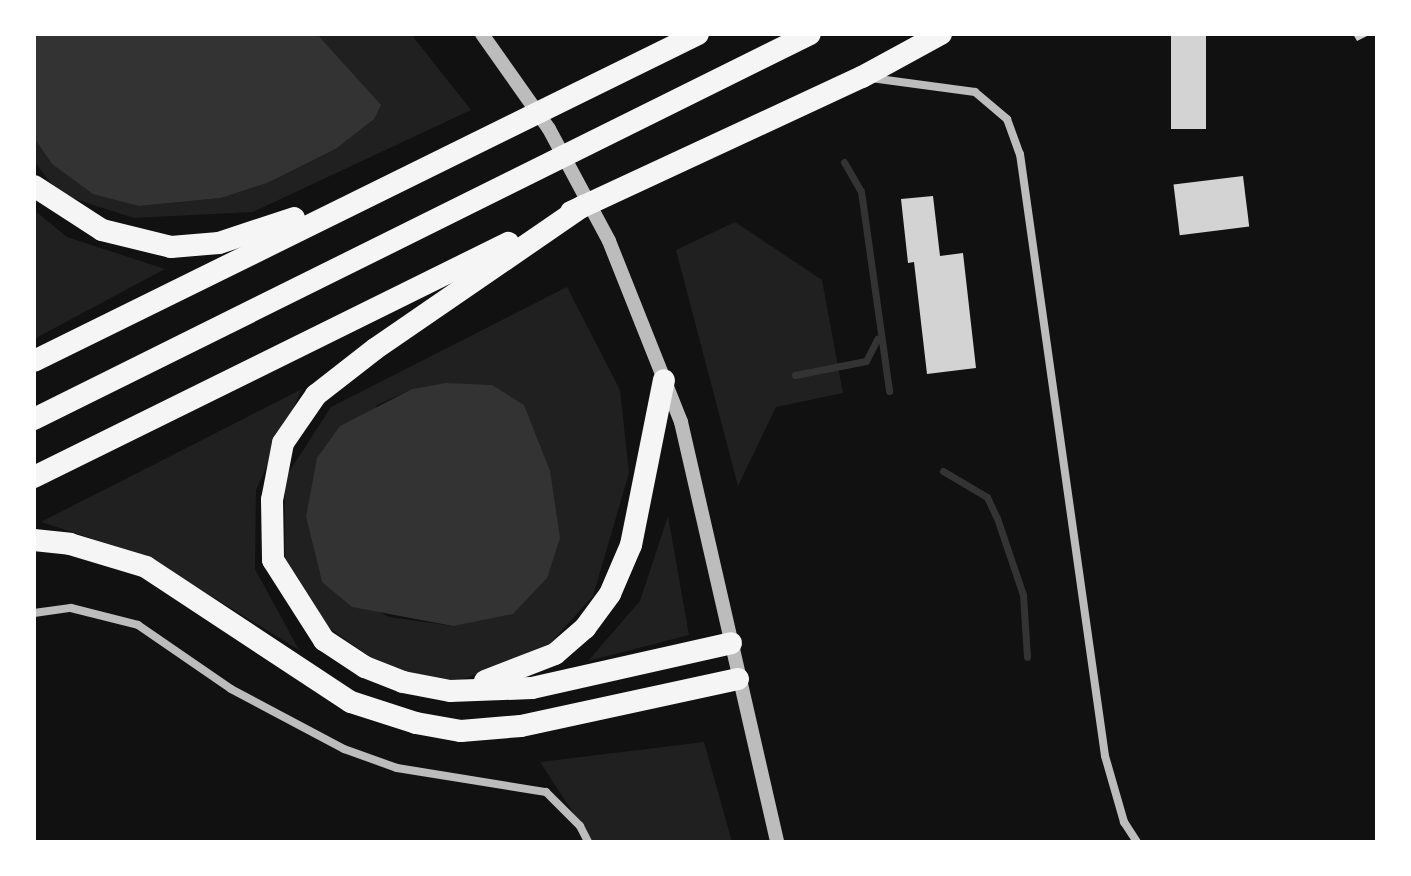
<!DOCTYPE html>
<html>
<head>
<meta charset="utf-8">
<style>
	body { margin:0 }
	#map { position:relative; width:1411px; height:876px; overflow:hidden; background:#111; font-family:"Asap Condensed",sans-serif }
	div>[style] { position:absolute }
	.green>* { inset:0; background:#202020 }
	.water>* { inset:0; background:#333 }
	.stream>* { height:7px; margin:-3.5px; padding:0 3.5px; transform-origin:3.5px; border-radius:3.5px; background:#333 }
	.building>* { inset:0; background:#d3d3d3; transform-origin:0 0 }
	.minor>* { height:8px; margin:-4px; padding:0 4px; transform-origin:4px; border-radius:4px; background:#bcbcbc }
	.tertiary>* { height:14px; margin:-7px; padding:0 7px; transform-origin:7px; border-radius:7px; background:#bcbcbc }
	.trunk>* { height:22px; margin:-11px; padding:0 11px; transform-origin:11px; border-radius:11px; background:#f5f5f5 }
	span { translate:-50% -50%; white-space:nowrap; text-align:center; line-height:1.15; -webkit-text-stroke:7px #fff; paint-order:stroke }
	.frame { position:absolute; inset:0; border:36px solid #fff; pointer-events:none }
</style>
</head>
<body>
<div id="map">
	<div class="green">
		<div style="clip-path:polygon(317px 34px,411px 34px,471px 110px,253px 212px,134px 218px,59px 194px,34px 161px,34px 138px,52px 164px,139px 206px,221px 198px,267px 183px,380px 105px)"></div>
		<div style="clip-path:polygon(34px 210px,67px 237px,165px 269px,34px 339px)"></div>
		<div style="clip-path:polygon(735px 222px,822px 280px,843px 393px,776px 407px,738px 486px,676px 250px)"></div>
		<div style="clip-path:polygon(evenodd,567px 287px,620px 390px,629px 473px,593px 596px,545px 649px,458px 681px,385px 668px,324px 624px,285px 562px,285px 478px,331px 407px,567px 287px,445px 383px,453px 626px,389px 617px,322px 582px,306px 517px,377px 405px,412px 389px,445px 383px)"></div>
		<div style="clip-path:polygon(302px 389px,256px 490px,255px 569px,299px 650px,146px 556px,41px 522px)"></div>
		<div style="clip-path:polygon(668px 516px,689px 635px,588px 661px,640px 601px)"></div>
		<div style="clip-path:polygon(704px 742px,732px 842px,592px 842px,540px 762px)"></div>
	</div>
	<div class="water">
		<div style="clip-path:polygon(34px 34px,317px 34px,381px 105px,374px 119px,337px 148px,267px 183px,221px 198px,139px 206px,93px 194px,52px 164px,34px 138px)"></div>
		<div style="clip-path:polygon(445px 383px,492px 385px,524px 405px,550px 471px,560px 538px,547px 578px,513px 614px,453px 626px,352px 607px,322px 582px,306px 517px,317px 458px,340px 426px,412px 389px)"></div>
	</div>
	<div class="stream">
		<div style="left:844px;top:162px;width:34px;rotate:60deg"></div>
		<div style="left:861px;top:191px;width:202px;rotate:82deg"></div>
		<div style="left:795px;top:375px;width:72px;rotate:-11.2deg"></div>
		<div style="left:866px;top:361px;width:25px;rotate:-63deg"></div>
		<div style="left:943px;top:471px;width:51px;rotate:30.6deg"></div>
		<div style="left:987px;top:497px;width:23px;rotate:65deg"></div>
		<div style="left:997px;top:518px;width:81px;rotate:71.3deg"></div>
		<div style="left:1023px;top:595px;width:62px;rotate:86.3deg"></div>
	</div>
	<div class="building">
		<div style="left:1171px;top:34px;width:35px;height:95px"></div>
		<div style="clip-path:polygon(1353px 34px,1371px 34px,1357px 41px)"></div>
		<div style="left:1243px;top:176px;width:51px;height:70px;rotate:83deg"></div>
		<div style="clip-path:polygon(933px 196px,940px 256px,963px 253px,976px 368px,927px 374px,914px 262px,908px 263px,901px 199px)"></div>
	</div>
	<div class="minor">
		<div style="left:871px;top:78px;width:105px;rotate:7.7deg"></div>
		<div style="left:975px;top:92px;width:42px;rotate:40.2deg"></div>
		<div style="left:1007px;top:119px;width:37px;rotate:70deg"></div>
		<div style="left:1020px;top:154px;width:608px;rotate:81.96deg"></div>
		<div style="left:1105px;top:756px;width:69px;rotate:73.9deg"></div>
		<div style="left:1124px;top:822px;width:24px;rotate:57deg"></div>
		<div style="left:34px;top:613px;width:37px;rotate:-8deg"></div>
		<div style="left:71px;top:608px;width:69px;rotate:14.2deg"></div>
		<div style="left:138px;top:625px;width:113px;rotate:34.5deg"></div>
		<div style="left:231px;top:689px;width:128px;rotate:28deg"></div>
		<div style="left:344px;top:749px;width:56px;rotate:19.7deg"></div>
		<div style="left:397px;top:768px;width:151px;rotate:9.2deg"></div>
		<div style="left:546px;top:792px;width:48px;rotate:45deg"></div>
		<div style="left:580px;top:826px;width:18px;rotate:63deg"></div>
	</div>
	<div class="tertiary">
		<div style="left:482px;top:34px;width:116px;rotate:54.8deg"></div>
		<div style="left:549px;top:129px;width:127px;rotate:61.8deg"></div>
		<div style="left:609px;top:241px;width:195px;rotate:68.3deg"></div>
		<div style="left:681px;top:422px;width:431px;rotate:77.1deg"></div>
	</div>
	<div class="trunk">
		<div style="left:34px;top:186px;width:81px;rotate:32.9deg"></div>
		<div style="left:102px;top:230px;width:71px;rotate:13.8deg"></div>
		<div style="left:171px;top:247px;width:48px;rotate:-4.8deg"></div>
		<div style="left:219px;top:243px;width:79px;rotate:-18.4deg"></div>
		<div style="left:583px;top:206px;width:252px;rotate:145.5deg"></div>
		<div style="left:375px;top:349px;width:75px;rotate:142.1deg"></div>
		<div style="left:316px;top:395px;width:58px;rotate:124.5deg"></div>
		<div style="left:283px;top:443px;width:58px;rotate:100.9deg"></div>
		<div style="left:272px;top:500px;width:60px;rotate:89deg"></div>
		<div style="left:273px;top:560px;width:95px;rotate:57.5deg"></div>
		<div style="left:324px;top:640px;width:49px;rotate:33.4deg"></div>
		<div style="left:365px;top:667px;width:41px;rotate:21.5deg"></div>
		<div style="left:403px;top:682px;width:48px;rotate:10.8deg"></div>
		<div style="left:450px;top:691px;width:82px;rotate:-2.1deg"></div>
		<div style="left:532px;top:688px;width:204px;rotate:-12.7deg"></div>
		<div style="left:571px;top:212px;width:321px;rotate:-24.9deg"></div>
		<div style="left:862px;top:77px;width:90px;rotate:-28.6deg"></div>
		<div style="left:34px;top:361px;width:740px;rotate:-26.22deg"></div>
		<div style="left:34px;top:419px;width:866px;rotate:-26.39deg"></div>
		<div style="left:34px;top:477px;width:529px;rotate:-26.27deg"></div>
		<div style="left:34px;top:540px;width:36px;rotate:6deg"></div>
		<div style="left:70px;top:544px;width:79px;rotate:16.8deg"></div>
		<div style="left:146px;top:567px;width:245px;rotate:33.4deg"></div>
		<div style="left:351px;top:702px;width:68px;rotate:17.9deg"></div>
		<div style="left:416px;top:723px;width:46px;rotate:10.1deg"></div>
		<div style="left:461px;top:731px;width:60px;rotate:-4.8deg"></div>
		<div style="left:521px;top:726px;width:222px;rotate:-12.2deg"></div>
		<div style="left:485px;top:681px;width:75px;rotate:-21.1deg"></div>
		<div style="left:555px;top:654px;width:40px;rotate:-41deg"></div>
		<div style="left:585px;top:628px;width:42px;rotate:-53.7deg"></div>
		<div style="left:610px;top:594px;width:53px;rotate:-66.8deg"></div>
		<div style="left:631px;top:545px;width:168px;rotate:-78.7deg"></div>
	</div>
	<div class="frame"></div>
</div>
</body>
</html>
